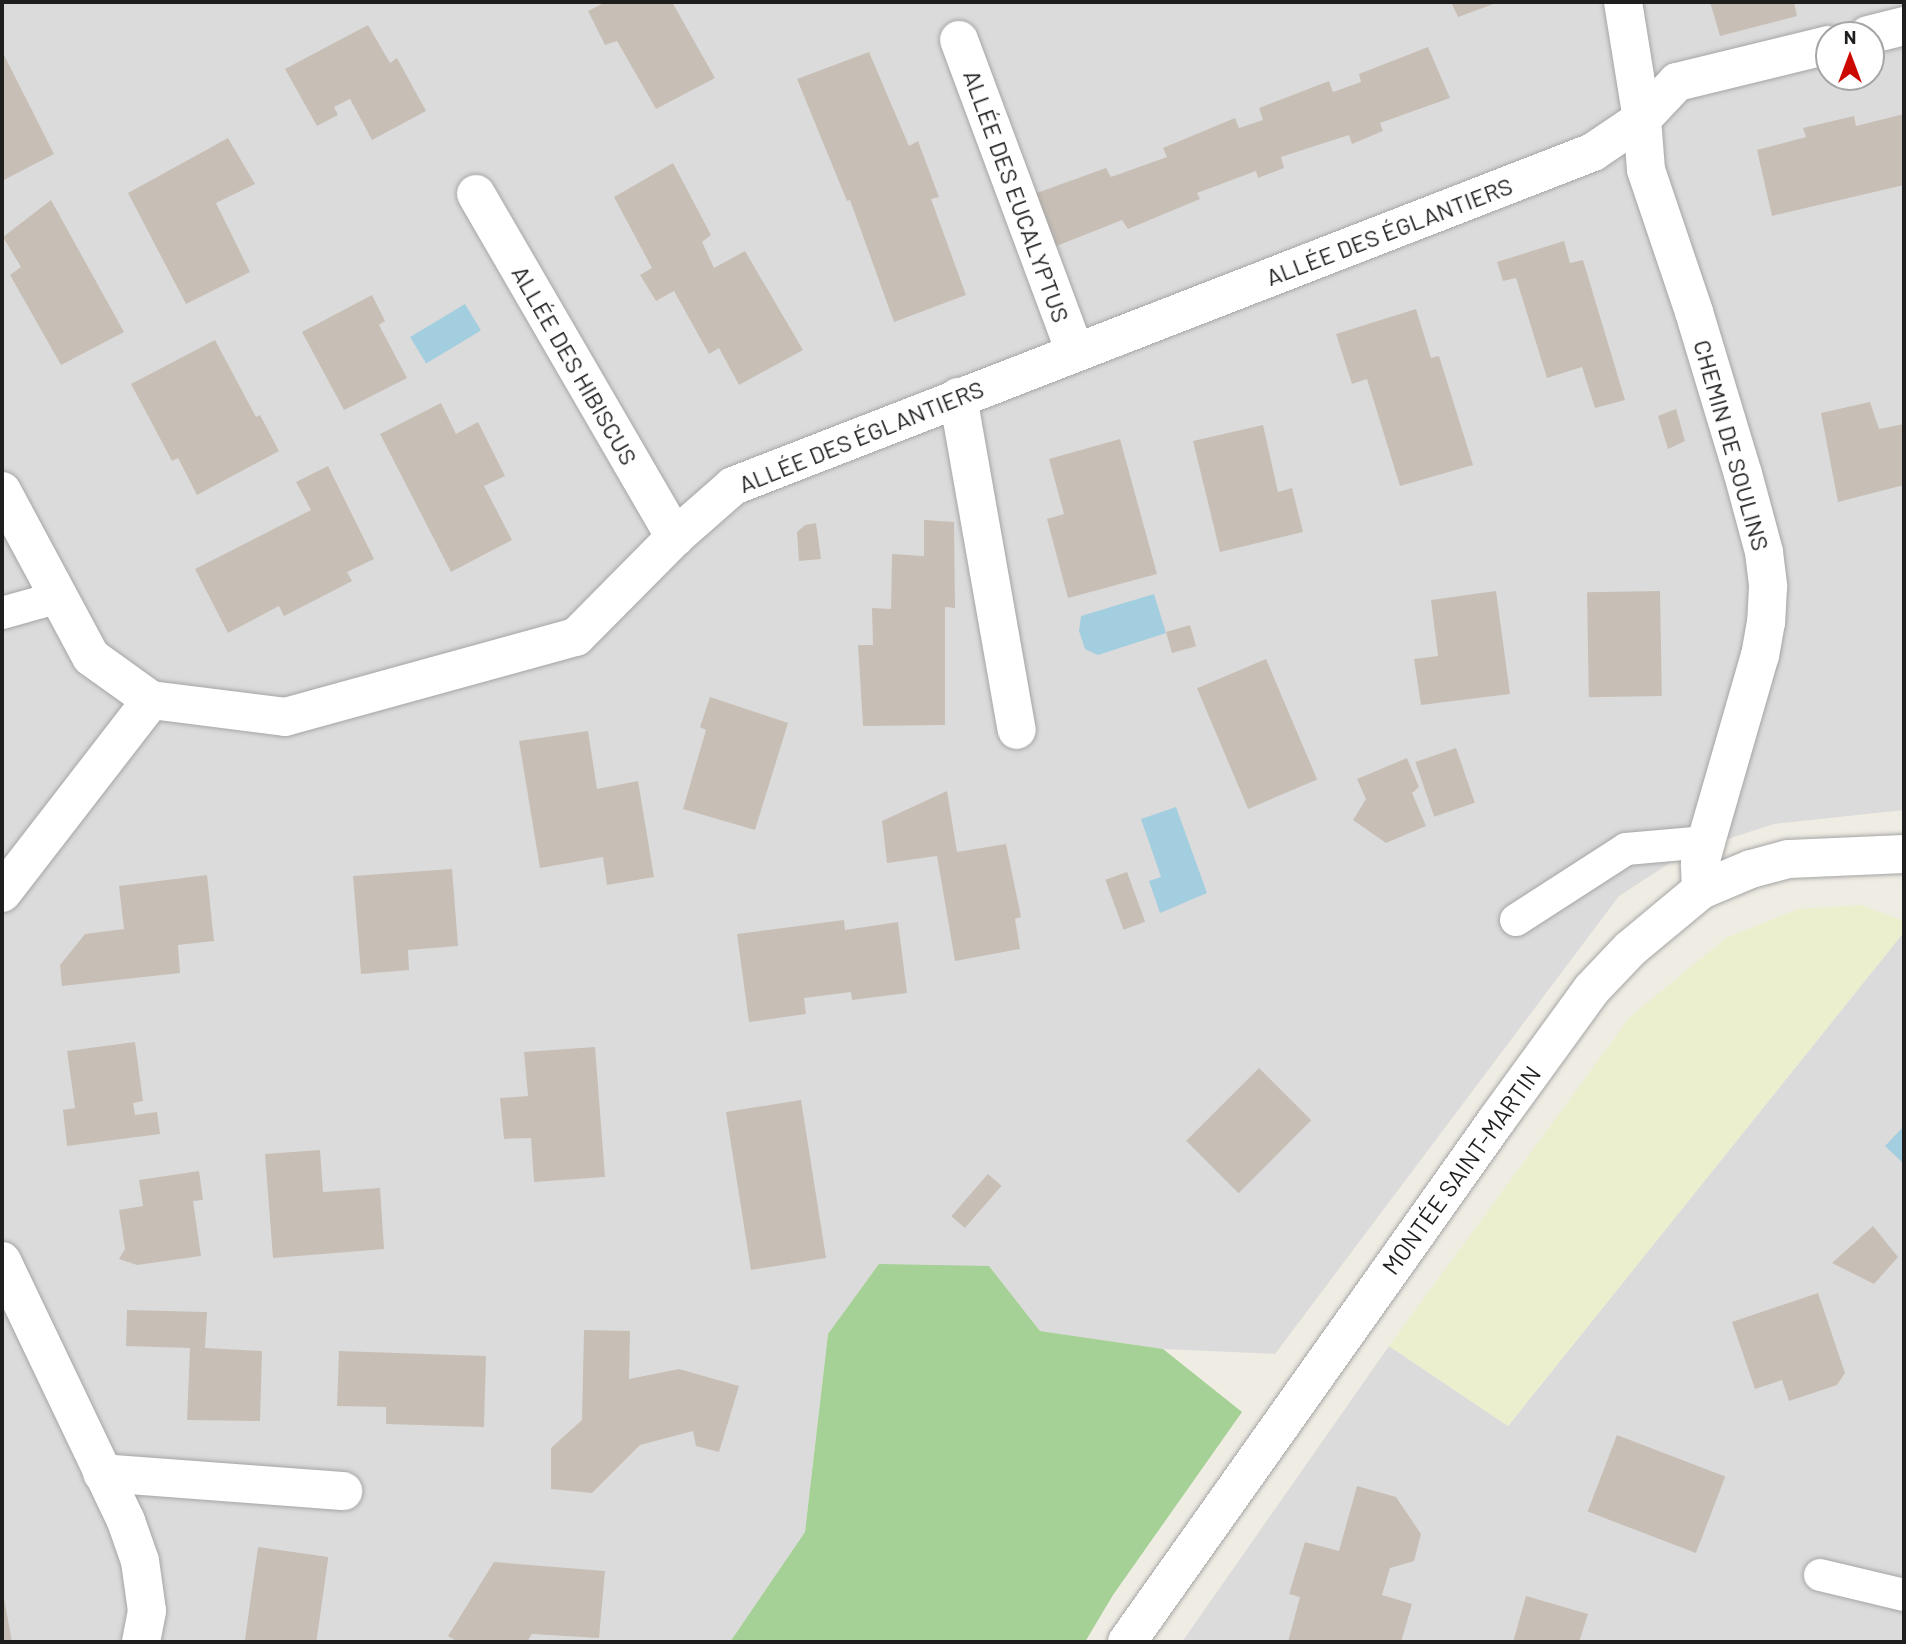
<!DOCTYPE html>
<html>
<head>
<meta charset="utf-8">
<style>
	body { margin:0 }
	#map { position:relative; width:1906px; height:1644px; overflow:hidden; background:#efece3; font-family:Barlow,sans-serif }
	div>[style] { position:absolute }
	.residential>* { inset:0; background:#dcdbdb }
	.farmland>* { inset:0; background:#ebefce }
	.forest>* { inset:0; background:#a5d096 }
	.water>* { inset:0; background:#a2cedf; transform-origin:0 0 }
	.building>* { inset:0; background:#c7bfb6; transform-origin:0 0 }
	.roads { filter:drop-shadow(0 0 2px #a5a5a5) drop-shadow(0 0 2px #a5a5a5) }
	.lane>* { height:32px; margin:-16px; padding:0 16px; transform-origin:16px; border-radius:16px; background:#fff }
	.street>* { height:38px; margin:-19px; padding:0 19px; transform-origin:19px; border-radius:19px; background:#fff }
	span { translate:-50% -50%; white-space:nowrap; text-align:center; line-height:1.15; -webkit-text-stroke:7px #fff; paint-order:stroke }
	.street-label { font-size:24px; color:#1e1e1e }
	.frame { position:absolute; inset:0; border:4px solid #1e1e1e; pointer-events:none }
	.north { position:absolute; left:1815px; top:21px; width:70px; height:70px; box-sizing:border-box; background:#fff; border:2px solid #a5a5a5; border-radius:50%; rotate:0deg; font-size:19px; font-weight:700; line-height:28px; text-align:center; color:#1e1e1e }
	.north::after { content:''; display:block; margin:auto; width:24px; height:32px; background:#cc0900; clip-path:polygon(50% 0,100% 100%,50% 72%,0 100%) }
</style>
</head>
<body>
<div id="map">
	<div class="residential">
		<div style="clip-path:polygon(evenodd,2px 2px,1904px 2px,1904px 810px,1774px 824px,1687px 852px,1619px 896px,1275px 1354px,1163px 1349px,1040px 1331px,989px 1266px,828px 1334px,805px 1532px,730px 1642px,2px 1642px,2px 2px,1829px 35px,1871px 35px,1871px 77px,1829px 77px,1829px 35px)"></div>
		<div style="clip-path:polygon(1904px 932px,1904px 1642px,1182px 1642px,1389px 1346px,1508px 1426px)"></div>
	</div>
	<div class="farmland">
		<div style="clip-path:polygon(1861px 905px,1904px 921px,1904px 932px,1508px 1426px,1389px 1346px,1630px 1017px,1726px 938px,1799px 909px)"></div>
	</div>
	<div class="forest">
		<div style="clip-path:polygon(879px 1264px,989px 1266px,1040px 1331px,1163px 1349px,1242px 1412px,1113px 1595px,1085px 1642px,730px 1642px,805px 1532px,828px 1334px)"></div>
	</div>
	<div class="water">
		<div style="left:465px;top:304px;width:31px;height:64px;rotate:59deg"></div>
		<div style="clip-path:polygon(1154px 594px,1166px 633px,1098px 655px,1085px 649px,1079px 631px,1081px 616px)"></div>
		<div style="clip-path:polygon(1176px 807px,1207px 893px,1160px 913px,1149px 881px,1161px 877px,1141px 819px)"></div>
		<div style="clip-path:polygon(1904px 1126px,1904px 1164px,1885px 1146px)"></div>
	</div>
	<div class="building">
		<div style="clip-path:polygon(606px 2px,672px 2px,715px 78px,656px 109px,617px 41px,605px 45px,588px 11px)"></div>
		<div style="clip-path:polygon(1451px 2px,1499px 2px,1458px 17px)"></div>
		<div style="clip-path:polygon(1710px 2px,1794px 2px,1797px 16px,1720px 36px)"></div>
		<div style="clip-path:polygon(368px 25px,390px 63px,397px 58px,426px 111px,372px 140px,350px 99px,334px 107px,338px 115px,317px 126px,285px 69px)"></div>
		<div style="clip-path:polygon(1428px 47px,1450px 98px,1380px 123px,1383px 131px,1352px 144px,1349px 135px,1281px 157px,1284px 168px,1258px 178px,1256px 171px,1197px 193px,1200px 199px,1128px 229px,1122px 220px,1054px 247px,1034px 194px,1106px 168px,1111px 177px,1167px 157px,1163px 148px,1235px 118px,1239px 128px,1263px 120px,1259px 108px,1329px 81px,1333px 92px,1361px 82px,1359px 74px)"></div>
		<div style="clip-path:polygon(2px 51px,54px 154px,2px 181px)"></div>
		<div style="clip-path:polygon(869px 52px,909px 146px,918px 141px,939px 197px,931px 199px,966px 295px,894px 322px,850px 200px,847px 201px,797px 79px)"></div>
		<div style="clip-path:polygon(1904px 114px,1904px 185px,1772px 216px,1757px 150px,1806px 137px,1803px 128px,1854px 116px,1856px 126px)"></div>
		<div style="clip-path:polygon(228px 138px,255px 184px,216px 203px,250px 272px,186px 304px,128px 193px)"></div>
		<div style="clip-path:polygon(673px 163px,711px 235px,702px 242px,714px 268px,745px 251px,803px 350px,739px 385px,719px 348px,709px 354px,674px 291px,656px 301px,640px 275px,652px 268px,614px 197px)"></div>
		<div style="clip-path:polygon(51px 200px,124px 332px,61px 365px,10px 275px,21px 267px,3px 237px)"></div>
		<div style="clip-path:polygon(1564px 241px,1570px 263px,1583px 260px,1625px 400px,1595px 408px,1582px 367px,1547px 378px,1516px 278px,1503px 281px,1497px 262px)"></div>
		<div style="clip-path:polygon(372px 295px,385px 321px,379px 325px,407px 378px,344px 410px,302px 332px)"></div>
		<div style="clip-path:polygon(1416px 309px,1431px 358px,1439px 356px,1473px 465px,1400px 486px,1367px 379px,1352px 384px,1336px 334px)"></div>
		<div style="clip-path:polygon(215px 340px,256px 417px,260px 415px,279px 451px,197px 495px,178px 458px,172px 461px,131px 384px)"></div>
		<div style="clip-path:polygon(1870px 402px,1879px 429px,1904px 424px,1904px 485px,1838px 502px,1821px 413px)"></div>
		<div style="clip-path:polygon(441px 403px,456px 434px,478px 422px,505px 476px,484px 486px,512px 540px,451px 572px,380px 434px)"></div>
		<div style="clip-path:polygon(1676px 409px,1685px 441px,1668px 449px,1658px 416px)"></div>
		<div style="clip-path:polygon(1263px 425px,1278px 492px,1292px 488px,1303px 532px,1220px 552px,1193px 441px)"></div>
		<div style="clip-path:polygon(1120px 439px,1157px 574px,1068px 598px,1047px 519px,1064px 514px,1049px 459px)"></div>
		<div style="clip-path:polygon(328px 466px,374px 559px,347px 572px,352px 581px,327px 594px,284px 616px,279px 606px,228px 633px,195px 569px,311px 510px,296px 482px)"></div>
		<div style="clip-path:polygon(924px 520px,954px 522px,955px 608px,945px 607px,945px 725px,863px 726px,858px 645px,873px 645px,872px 608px,891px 609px,892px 554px,924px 556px)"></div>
		<div style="clip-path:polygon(816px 523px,821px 559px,799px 561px,797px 532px,805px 525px)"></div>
		<div style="clip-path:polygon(1496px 591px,1510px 694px,1421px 705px,1414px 659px,1438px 656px,1431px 600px)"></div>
		<div style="left:1660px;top:591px;width:105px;height:73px;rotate:89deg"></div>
		<div style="left:1190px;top:625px;width:22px;height:25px;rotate:74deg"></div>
		<div style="left:1266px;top:659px;width:131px;height:75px;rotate:67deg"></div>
		<div style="clip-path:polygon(710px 697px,788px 723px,755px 830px,683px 809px,706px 730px,700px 727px)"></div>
		<div style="clip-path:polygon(588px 731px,597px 789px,638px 781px,654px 877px,607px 885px,603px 857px,540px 868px,519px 741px)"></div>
		<div style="left:1456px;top:748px;width:58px;height:43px;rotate:71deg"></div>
		<div style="clip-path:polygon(1407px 758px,1419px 787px,1412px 793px,1426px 826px,1386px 843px,1353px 820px,1366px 799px,1357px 779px)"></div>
		<div style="clip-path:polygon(947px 791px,957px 852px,1006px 844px,1021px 917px,1015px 919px,1020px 949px,955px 961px,937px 856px,887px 863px,882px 821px)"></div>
		<div style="clip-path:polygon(452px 869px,458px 946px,408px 950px,409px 970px,361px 974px,353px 876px)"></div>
		<div style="left:1127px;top:872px;width:53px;height:23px;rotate:70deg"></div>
		<div style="clip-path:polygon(207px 875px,214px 941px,178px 945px,180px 973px,62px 986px,60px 965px,85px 934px,124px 929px,119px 886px)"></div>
		<div style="clip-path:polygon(844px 920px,845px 930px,898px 922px,907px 993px,852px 1000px,851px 992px,804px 998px,806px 1014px,749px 1022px,737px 934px)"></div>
		<div style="clip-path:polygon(135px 1042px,143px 1101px,133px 1103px,135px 1115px,157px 1112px,160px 1134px,67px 1146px,63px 1110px,75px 1108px,67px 1051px)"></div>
		<div style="clip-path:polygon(595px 1047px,605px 1177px,534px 1182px,531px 1138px,504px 1139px,500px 1098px,528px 1096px,524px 1052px)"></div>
		<div style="left:1259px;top:1068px;width:74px;height:103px;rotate:45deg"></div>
		<div style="left:801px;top:1100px;width:160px;height:76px;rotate:81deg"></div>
		<div style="clip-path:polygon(320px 1150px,323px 1192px,380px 1188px,384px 1249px,273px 1258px,265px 1154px)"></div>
		<div style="clip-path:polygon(199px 1171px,203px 1200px,193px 1201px,201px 1256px,137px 1265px,119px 1259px,125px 1249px,119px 1210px,143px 1206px,139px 1180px)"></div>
		<div style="left:988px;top:1174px;width:18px;height:56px;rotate:41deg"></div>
		<div style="clip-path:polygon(1873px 1226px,1898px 1257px,1874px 1284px,1832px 1263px)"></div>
		<div style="clip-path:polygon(1818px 1293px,1845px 1373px,1837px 1385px,1789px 1401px,1782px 1380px,1755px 1389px,1732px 1322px)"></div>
		<div style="clip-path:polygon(127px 1310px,207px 1312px,205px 1348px,262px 1351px,260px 1421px,187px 1420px,190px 1348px,126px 1346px)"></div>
		<div style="clip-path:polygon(584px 1330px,630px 1331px,629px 1379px,679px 1369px,739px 1386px,719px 1452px,696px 1446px,693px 1431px,640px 1445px,592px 1493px,551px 1489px,551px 1448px,582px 1420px)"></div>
		<div style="clip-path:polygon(339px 1351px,486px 1356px,484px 1427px,386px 1424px,386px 1407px,337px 1406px)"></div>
		<div style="left:1617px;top:1435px;width:116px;height:82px;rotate:21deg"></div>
		<div style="clip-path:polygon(1357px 1486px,1396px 1497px,1421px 1534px,1414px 1561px,1390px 1568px,1382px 1595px,1412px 1604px,1401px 1642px,1288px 1642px,1300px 1597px,1289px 1594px,1305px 1542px,1339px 1551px)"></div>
		<div style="left:258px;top:1547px;width:71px;height:96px;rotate:8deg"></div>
		<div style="clip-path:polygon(494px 1562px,605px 1571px,599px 1638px,532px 1634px,527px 1642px,458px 1642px,448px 1636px)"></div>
		<div style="clip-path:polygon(2px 1593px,3px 1593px,12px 1642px,2px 1642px)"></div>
		<div style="clip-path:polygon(1526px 1596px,1588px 1614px,1579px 1642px,1513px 1642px)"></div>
	</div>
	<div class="roads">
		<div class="lane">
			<div style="left:2px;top:613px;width:59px;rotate:-15.7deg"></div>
			<div style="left:1516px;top:920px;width:131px;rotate:-32.8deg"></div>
			<div style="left:1626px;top:849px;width:80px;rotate:-5deg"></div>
			<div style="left:1820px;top:1575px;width:86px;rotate:13.4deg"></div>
		</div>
		<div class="street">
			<div style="left:1623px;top:2px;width:119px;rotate:80.8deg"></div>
			<div style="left:1642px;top:119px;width:51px;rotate:85.5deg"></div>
			<div style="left:1646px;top:170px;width:150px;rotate:71.3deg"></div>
			<div style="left:1694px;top:312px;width:169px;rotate:73.2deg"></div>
			<div style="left:1743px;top:474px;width:81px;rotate:74.9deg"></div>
			<div style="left:1764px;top:552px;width:35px;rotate:83deg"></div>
			<div style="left:1768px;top:587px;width:35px;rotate:93deg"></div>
			<div style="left:1766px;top:622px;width:34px;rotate:100deg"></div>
			<div style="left:1760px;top:655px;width:195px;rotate:106.1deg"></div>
			<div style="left:1706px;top:842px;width:24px;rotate:105deg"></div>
			<div style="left:1700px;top:865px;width:25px;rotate:88deg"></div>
			<div style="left:1868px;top:35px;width:37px;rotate:-14deg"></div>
			<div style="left:959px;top:40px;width:333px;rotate:69.6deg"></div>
			<div style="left:476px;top:194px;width:397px;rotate:59.9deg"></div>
			<div style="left:958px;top:397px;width:338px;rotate:80deg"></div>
			<div style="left:2px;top:491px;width:188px;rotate:61.8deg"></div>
			<div style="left:91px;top:657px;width:74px;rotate:35.6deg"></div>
			<div style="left:151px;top:700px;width:135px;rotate:7.2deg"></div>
			<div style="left:285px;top:717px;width:302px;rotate:-15.4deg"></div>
			<div style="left:576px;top:637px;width:141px;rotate:-45.3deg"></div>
			<div style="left:675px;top:537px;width:77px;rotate:-41.3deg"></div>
			<div style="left:733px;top:486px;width:923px;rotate:-21.22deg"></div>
			<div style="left:1593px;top:152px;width:59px;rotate:-34deg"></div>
			<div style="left:1642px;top:119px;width:51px;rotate:-46.6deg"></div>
			<div style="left:1677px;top:82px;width:156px;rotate:-13.7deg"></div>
			<div style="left:2px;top:893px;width:244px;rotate:-52.3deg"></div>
			<div style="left:2px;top:1261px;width:288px;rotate:64.5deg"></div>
			<div style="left:126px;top:1521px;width:42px;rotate:70.7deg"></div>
			<div style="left:140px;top:1561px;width:50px;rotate:82deg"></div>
			<div style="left:147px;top:1611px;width:32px;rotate:101deg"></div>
			<div style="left:102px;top:1473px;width:242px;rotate:4.3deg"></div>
			<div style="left:1127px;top:1642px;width:638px;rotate:-54.69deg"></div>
			<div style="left:1496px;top:1121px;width:163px;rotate:-54deg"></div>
			<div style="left:1592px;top:989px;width:55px;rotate:-46.5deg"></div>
			<div style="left:1630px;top:949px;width:92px;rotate:-39.7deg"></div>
			<div style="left:1701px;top:890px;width:54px;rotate:-22.8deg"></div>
			<div style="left:1751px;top:869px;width:39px;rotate:-15deg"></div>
			<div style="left:1789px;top:859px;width:115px;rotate:-2.5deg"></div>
		</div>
	</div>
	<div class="street-label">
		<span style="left:1017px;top:196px;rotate:70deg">ALLÉE DES EUCALYPTUS</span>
		<span style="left:1389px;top:231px;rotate:-21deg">ALLÉE DES ÉGLANTIERS</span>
		<span style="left:575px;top:365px;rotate:60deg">ALLÉE DES HIBISCUS</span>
		<span style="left:861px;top:436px;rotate:-22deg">ALLÉE DES ÉGLANTIERS</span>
		<span style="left:1732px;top:445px;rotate:74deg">CHEMIN DE SOULINS</span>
		<span style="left:1461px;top:1170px;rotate:-54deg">MONTÉE SAINT-MARTIN</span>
	</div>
	<div class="frame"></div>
	<div class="north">N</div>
</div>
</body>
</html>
